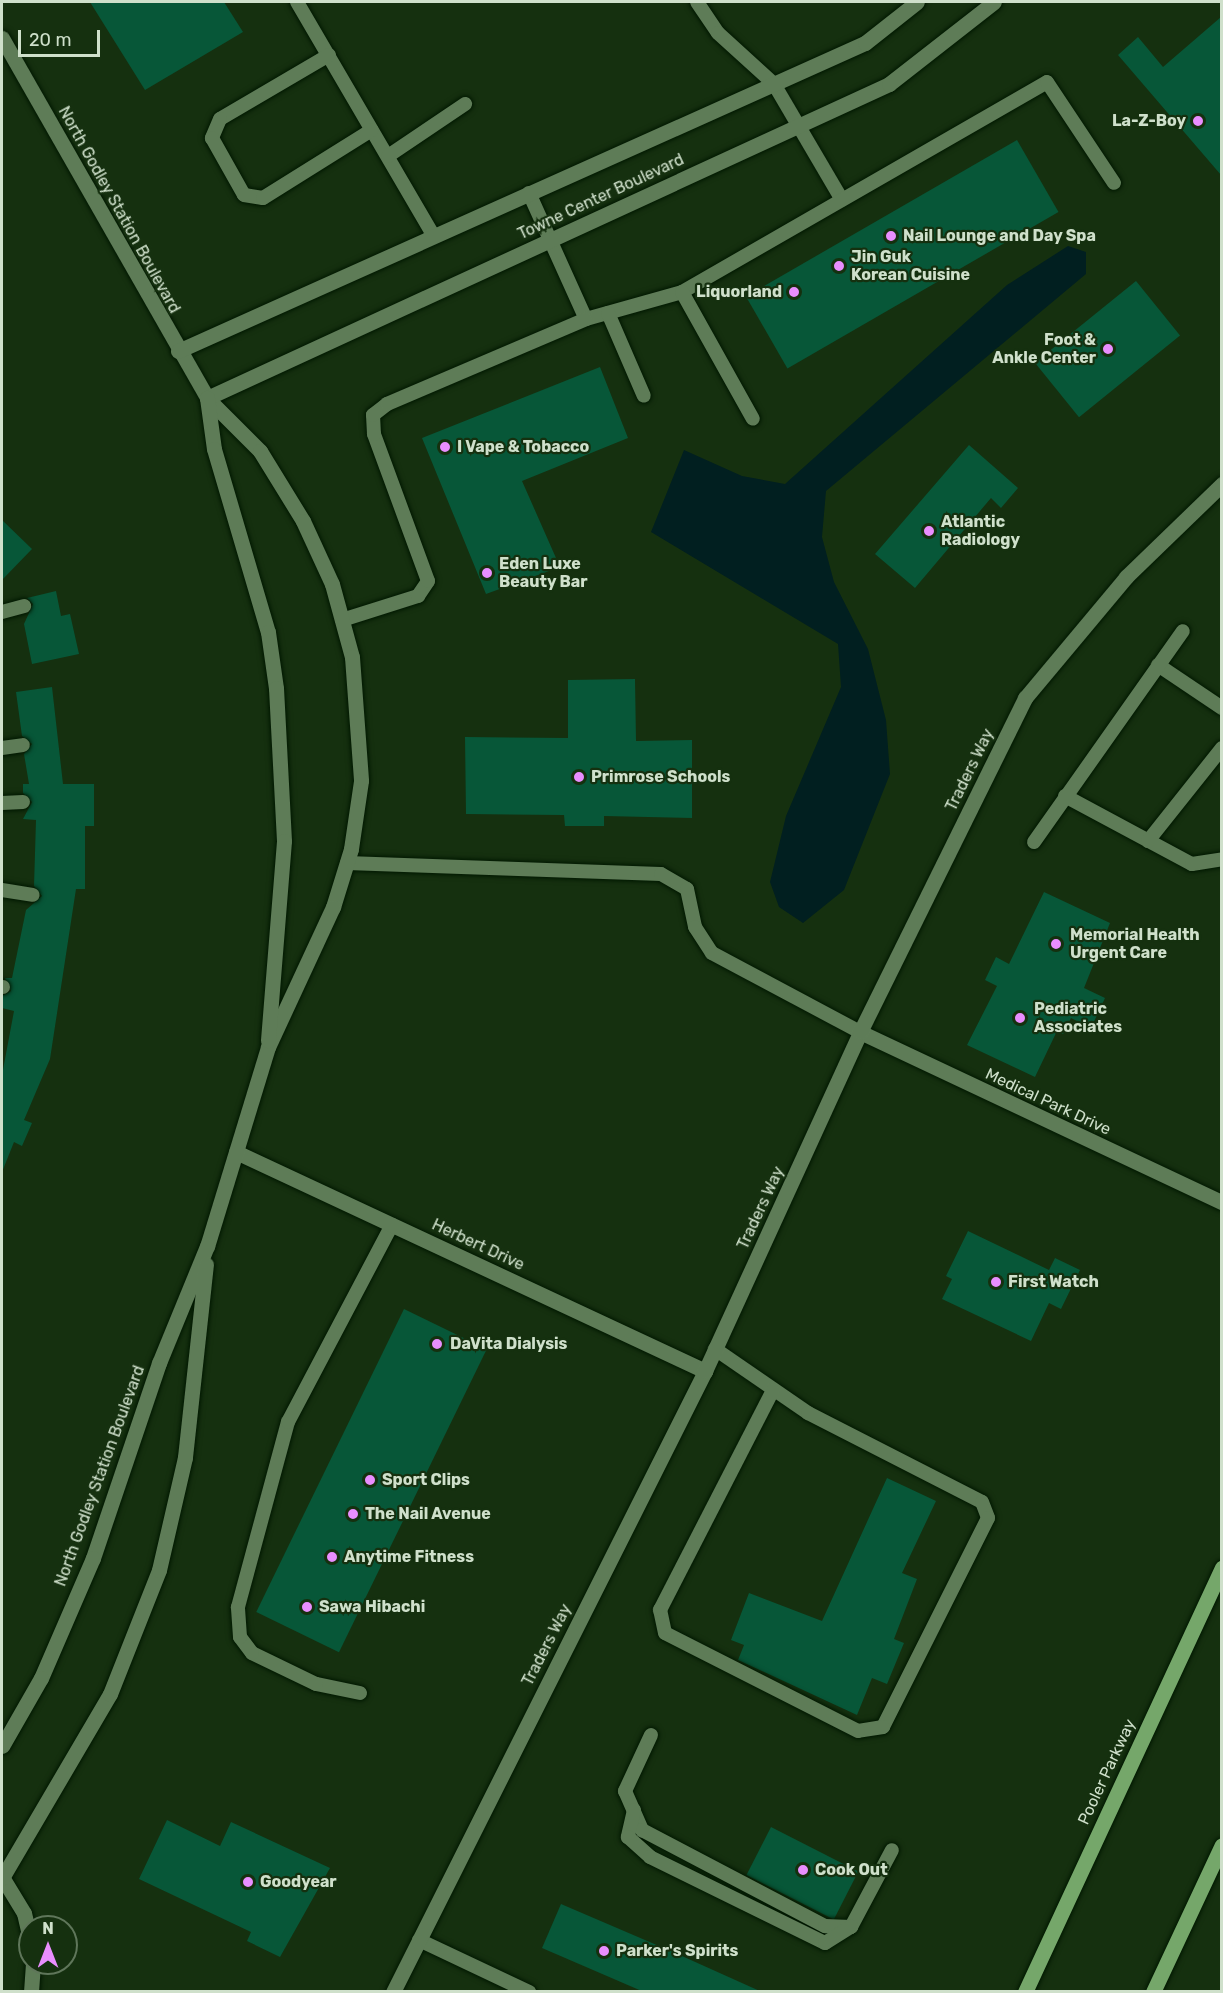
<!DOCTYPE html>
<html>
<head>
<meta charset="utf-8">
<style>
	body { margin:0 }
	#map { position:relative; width:1223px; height:1993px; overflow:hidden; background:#15300f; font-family:Rubik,sans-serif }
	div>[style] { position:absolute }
	.water>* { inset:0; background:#011f20 }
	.building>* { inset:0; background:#075738; transform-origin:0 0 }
	.roads { filter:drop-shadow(0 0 2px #001800) drop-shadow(0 0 2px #001800) }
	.service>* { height:14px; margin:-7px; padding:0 7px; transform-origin:7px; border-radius:7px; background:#5e7c57 }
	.minor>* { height:15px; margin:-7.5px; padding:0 7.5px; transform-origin:7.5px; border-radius:7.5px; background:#5e7c57 }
	.tertiary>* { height:15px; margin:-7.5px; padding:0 7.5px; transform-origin:7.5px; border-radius:7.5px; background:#5e7c57 }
	.primary>* { height:15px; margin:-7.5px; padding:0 7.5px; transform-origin:7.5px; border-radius:7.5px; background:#75a76a }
	.dots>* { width:16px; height:16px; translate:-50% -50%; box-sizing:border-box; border:3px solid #15300f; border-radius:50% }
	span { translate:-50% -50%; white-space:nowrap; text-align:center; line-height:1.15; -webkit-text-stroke:4.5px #15300f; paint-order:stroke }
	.poi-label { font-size:16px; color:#cfe0cb; font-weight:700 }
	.right { translate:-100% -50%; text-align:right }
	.left { translate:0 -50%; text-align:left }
	.street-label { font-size:16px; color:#cfe0cb }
	.frame { position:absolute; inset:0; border:3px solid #cfe0cb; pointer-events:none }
	.north { position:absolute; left:18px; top:1915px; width:60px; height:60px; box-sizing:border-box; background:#15300f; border:2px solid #5f765a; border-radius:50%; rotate:0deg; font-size:16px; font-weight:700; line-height:24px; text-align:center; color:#cfe0cb }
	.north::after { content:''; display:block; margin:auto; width:21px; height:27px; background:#e98efe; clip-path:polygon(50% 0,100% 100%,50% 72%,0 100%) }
	.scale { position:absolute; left:18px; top:30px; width:82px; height:27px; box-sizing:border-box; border:3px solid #cfe0cb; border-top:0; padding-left:8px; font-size:18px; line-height:21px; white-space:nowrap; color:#cfe0cb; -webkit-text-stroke:4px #15300f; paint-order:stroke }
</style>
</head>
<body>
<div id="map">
	<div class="water">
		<div style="clip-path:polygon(1068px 246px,1086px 252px,1086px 274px,826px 491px,822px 537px,834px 582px,868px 649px,886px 720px,890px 774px,844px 890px,803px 923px,779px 907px,770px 882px,786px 816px,841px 687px,838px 644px,651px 532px,684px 450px,742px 476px,785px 484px,1007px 285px)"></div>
	</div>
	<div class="building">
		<div style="clip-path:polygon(90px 2px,224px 2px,243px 32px,145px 90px)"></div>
		<div style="clip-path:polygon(1221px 17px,1221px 175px,1118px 55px,1138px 37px,1163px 67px)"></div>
		<div style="left:1017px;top:140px;width:83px;height:313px;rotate:60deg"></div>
		<div style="left:1136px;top:281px;width:70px;height:130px;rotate:51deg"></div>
		<div style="clip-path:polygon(600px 367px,628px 438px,522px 481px,560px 567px,486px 594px,422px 438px)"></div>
		<div style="clip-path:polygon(969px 445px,1018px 488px,1001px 508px,991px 498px,915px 588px,875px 554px)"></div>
		<div style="clip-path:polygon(2px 520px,32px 549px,2px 580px)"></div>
		<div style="clip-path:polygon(56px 591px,61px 616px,70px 614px,79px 654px,32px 664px,24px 624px,33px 604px,27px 598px)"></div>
		<div style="clip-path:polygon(635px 679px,636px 741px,692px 740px,692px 818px,604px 816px,604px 826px,565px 826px,564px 815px,466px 814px,465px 737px,568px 738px,568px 680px)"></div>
		<div style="clip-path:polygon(52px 687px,63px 784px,94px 784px,94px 826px,85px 826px,85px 889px,76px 889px,50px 1059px,24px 1120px,32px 1123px,22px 1146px,14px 1142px,2px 1172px,2px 1075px,14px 1011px,2px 1008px,2px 996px,11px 991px,5px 978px,12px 978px,26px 910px,42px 896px,34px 886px,36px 820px,23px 819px,32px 802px,23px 793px,23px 784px,29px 784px,24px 754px,32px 744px,22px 736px,16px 692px)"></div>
		<div style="clip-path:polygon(1044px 892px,1110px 923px,1084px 988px,1105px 998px,1091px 1028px,1071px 1018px,1063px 1034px,1057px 1031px,1035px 1077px,967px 1045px,997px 986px,985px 980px,996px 957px,1009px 964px)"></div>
		<div style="clip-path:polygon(968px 1231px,1049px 1270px,1055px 1258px,1080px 1270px,1061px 1309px,1049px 1303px,1031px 1341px,942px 1299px,952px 1279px,946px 1276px)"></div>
		<div style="left:404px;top:1309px;width:92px;height:337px;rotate:26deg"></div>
		<div style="clip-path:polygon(887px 1478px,936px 1501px,902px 1573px,917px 1579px,894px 1639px,904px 1643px,887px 1684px,872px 1678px,857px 1715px,738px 1660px,744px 1645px,731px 1640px,749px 1593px,822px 1621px)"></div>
		<div style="clip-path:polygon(167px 1820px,220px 1846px,231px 1822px,330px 1868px,280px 1957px,247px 1941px,251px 1932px,139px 1879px)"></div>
		<div style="left:771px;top:1827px;width:98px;height:54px;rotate:27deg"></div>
		<div style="clip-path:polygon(561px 1904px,673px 1952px,762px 1992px,644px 1992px,542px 1948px)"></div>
	</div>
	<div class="roads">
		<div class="service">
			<div style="left:297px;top:2px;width:271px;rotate:59.7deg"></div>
			<div style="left:697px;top:2px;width:37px;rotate:56deg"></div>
			<div style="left:718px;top:33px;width:76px;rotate:42.3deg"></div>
			<div style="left:774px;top:84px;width:134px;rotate:59.6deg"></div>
			<div style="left:329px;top:55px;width:126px;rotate:149.6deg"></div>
			<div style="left:220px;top:119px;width:21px;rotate:113deg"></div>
			<div style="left:212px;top:138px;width:65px;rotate:60.7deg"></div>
			<div style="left:244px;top:195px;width:19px;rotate:9deg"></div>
			<div style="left:263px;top:198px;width:128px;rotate:-32deg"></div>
			<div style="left:388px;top:156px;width:93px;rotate:-34deg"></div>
			<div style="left:529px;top:193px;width:138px;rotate:65.7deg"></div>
			<div style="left:586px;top:319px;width:100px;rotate:-15.7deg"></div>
			<div style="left:682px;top:292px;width:421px;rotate:-29.9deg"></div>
			<div style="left:1047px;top:82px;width:121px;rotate:56.4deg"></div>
			<div style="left:682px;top:292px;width:145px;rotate:60.8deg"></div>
			<div style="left:608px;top:313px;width:90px;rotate:66.6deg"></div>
			<div style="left:2px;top:612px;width:23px;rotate:-15deg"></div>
			<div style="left:342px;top:620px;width:80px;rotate:-17.5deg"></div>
			<div style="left:418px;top:596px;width:18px;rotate:-56deg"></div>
			<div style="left:428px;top:581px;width:157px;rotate:-110.2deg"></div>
			<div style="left:374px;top:434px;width:19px;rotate:-93deg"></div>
			<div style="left:373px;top:415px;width:18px;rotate:-38deg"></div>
			<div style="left:387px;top:404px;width:216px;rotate:-23.1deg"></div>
			<div style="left:1158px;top:665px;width:77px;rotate:33.9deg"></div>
			<div style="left:2px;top:748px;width:21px;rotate:-8deg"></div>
			<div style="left:1065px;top:796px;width:144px;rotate:28.2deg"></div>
			<div style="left:1192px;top:864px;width:30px;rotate:-9deg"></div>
			<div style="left:2px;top:803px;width:21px;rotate:-3deg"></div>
			<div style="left:1148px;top:841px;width:119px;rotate:-51.5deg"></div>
			<div style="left:1034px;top:842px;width:258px;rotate:-54.8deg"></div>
			<div style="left:347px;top:863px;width:314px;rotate:2deg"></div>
			<div style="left:661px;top:874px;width:30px;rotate:30deg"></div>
			<div style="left:687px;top:889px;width:39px;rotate:78deg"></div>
			<div style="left:695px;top:927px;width:31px;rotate:57deg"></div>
			<div style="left:712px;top:953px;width:168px;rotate:28.1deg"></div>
			<div style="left:2px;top:890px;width:31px;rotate:9deg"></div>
			<div style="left:2px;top:987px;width:1px"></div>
			<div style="left:715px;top:1349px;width:113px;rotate:34.5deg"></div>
			<div style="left:808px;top:1413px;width:195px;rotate:27.1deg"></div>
			<div style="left:982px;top:1502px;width:17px;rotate:69deg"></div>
			<div style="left:988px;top:1518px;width:234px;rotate:116.7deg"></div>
			<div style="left:883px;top:1727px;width:25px;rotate:171deg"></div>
			<div style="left:858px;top:1731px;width:216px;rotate:-153.1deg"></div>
			<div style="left:665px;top:1633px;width:24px;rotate:-102deg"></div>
			<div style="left:660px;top:1610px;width:247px;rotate:-62.8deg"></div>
			<div style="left:360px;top:1693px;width:45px;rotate:-168.4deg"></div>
			<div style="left:316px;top:1684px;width:71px;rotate:-154.2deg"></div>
			<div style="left:252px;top:1653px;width:20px;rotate:-127deg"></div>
			<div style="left:240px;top:1637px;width:30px;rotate:-94deg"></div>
			<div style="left:238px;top:1607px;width:192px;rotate:-74.9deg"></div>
			<div style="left:288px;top:1422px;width:223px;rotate:-62.2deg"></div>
			<div style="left:651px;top:1735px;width:62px;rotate:114.9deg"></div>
			<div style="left:625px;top:1791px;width:43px;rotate:66.4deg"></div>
			<div style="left:642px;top:1830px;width:207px;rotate:27.7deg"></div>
			<div style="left:825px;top:1926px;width:26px;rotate:2deg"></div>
			<div style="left:851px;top:1927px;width:87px;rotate:-62deg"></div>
			<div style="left:634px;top:1810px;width:28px;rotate:103deg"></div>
			<div style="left:628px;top:1837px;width:30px;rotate:42deg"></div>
			<div style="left:650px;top:1857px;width:195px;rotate:26.2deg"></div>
			<div style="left:825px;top:1943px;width:31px;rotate:-32deg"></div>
			<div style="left:419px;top:1940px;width:122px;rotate:25.3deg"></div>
		</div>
		<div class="minor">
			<div style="left:860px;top:1032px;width:400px;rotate:25.2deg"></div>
			<div style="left:236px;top:1152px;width:518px;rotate:25.03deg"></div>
			<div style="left:393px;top:1992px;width:695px;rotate:-63.32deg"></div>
			<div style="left:705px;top:1371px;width:373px;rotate:-65.4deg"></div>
			<div style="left:860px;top:1032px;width:373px;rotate:-63.7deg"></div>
			<div style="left:1025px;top:698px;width:158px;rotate:-50.1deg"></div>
			<div style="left:1126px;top:577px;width:134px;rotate:-44.1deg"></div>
		</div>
		<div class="tertiary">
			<div style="left:2px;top:38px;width:414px;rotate:60.3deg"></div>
			<div style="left:207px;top:398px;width:75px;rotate:45deg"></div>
			<div style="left:260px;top:451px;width:82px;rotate:58.4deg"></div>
			<div style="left:303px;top:521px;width:69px;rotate:65.3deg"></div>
			<div style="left:332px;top:584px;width:76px;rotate:74.7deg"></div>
			<div style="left:352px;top:657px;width:124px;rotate:85.8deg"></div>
			<div style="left:361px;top:781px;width:69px;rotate:98.4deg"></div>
			<div style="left:351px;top:849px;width:61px;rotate:107.2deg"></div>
			<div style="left:333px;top:907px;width:154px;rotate:114.9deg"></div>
			<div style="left:268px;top:1047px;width:208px;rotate:107deg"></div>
			<div style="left:207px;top:1246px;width:126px;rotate:112.3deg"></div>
			<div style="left:159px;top:1363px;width:206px;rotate:108.7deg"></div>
			<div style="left:93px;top:1558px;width:131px;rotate:113.4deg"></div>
			<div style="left:41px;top:1678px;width:78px;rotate:119.8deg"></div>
			<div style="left:178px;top:351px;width:753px;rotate:-24.15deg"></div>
			<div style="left:865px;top:43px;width:66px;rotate:-38.3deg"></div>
			<div style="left:207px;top:398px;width:751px;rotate:-24.72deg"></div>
			<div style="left:889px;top:84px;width:133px;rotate:-38deg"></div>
			<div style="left:207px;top:398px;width:51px;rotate:82.2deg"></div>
			<div style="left:214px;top:449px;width:191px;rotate:73.6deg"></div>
			<div style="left:268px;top:632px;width:57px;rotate:81.9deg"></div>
			<div style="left:276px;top:688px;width:153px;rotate:87deg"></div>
			<div style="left:284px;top:841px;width:200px;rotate:94.6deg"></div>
			<div style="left:2px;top:1877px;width:42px;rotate:58.6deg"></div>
			<div style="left:24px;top:1913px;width:27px;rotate:77deg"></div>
			<div style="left:2px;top:1878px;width:213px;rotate:-59.6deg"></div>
			<div style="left:110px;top:1694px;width:133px;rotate:-68.4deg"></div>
			<div style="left:159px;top:1570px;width:116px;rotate:-77deg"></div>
			<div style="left:185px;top:1457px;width:194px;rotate:-83.8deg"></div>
			<div style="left:31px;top:1992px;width:29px;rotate:-86deg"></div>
		</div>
		<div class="primary">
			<div style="left:1025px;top:1992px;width:468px;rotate:-65.1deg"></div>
			<div style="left:1153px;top:1992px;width:162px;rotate:-64.9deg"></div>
		</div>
	</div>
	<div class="dots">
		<div style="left:1198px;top:121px;background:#e98efe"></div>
		<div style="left:891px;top:236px;background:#e98efe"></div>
		<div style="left:839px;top:266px;background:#e98efe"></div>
		<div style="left:794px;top:292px;background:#e98efe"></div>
		<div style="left:1108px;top:349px;background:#e98efe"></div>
		<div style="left:445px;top:447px;background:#e98efe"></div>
		<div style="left:929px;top:531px;background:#e98efe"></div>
		<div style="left:487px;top:573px;background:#e98efe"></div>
		<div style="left:579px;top:777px;background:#e98efe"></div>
		<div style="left:1056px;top:944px;background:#e98efe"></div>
		<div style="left:1020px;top:1018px;background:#e98efe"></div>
		<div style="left:996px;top:1282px;background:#e98efe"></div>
		<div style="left:437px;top:1344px;background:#e98efe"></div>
		<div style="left:370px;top:1480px;background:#e98efe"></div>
		<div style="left:353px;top:1514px;background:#e98efe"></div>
		<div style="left:332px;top:1557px;background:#e98efe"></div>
		<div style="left:307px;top:1607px;background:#e98efe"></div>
		<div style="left:803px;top:1870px;background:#e98efe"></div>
		<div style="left:248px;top:1882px;background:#e98efe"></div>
		<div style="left:604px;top:1951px;background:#e98efe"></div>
	</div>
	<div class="poi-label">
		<span class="right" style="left:1186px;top:121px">La-Z-Boy</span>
		<span class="left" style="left:903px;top:236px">Nail Lounge and Day Spa</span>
		<span class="left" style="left:851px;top:266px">Jin Guk<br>Korean Cuisine</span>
		<span class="right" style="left:782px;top:292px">Liquorland</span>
		<span class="right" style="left:1096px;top:349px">Foot &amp;<br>Ankle Center</span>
		<span class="left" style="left:457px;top:447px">I Vape &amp; Tobacco</span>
		<span class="left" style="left:941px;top:531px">Atlantic<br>Radiology</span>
		<span class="left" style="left:499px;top:573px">Eden Luxe<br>Beauty Bar</span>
		<span class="left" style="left:591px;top:777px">Primrose Schools</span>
		<span class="left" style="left:1070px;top:944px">Memorial Health<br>Urgent Care</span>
		<span class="left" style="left:1034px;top:1018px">Pediatric<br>Associates</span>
		<span class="left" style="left:1008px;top:1282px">First Watch</span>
		<span class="left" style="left:450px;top:1344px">DaVita Dialysis</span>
		<span class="left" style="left:382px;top:1480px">Sport Clips</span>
		<span class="left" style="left:365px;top:1514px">The Nail Avenue</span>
		<span class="left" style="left:344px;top:1557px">Anytime Fitness</span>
		<span class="left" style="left:319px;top:1607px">Sawa Hibachi</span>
		<span class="left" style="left:815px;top:1870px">Cook Out</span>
		<span class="left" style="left:260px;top:1882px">Goodyear</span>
		<span class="left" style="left:616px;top:1951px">Parker's Spirits</span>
	</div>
	<div class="street-label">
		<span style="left:601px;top:197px;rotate:-25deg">Towne Center Boulevard</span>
		<span style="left:119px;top:210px;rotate:61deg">North Godley Station Boulevard</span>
		<span style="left:970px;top:770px;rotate:-64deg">Traders Way</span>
		<span style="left:1048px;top:1102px;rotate:25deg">Medical Park Drive</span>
		<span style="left:761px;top:1208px;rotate:-65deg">Traders Way</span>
		<span style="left:478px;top:1245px;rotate:25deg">Herbert Drive</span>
		<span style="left:100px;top:1476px;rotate:-70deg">North Godley Station Boulevard</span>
		<span style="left:547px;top:1645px;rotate:-63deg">Traders Way</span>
		<span style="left:1107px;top:1772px;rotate:-65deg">Pooler Parkway</span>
	</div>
	<div class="frame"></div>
	<div class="north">N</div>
	<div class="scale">20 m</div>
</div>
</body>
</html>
